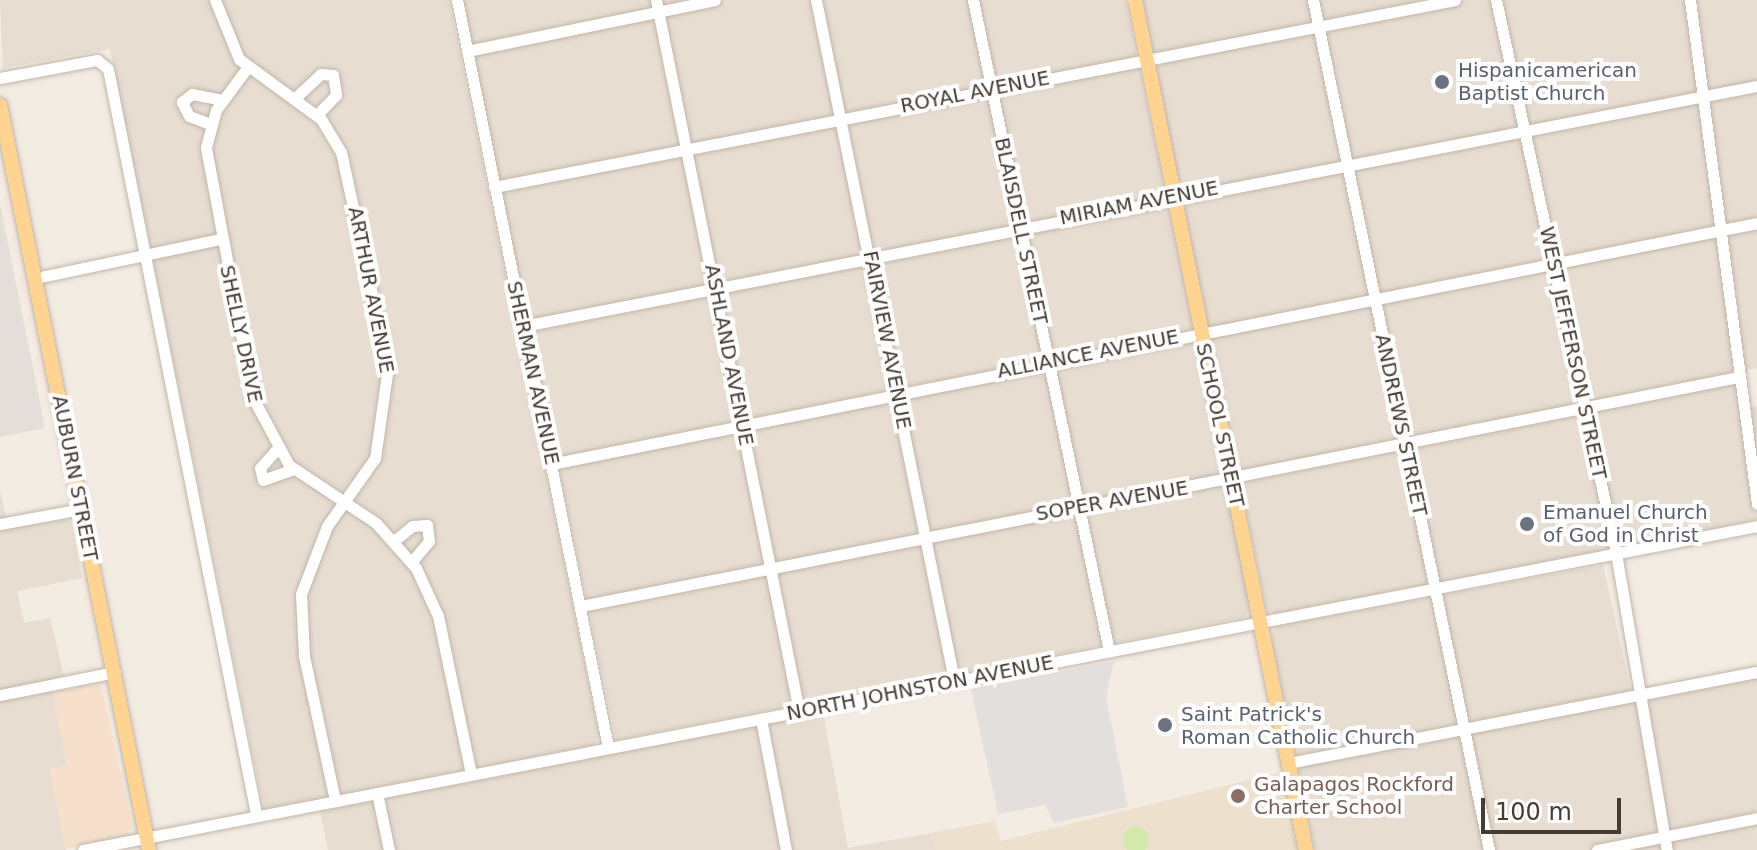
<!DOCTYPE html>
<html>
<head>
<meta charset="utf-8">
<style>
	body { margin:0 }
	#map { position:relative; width:1757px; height:850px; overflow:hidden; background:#f3ece3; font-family:"DejaVu Sans",sans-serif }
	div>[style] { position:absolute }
	.residential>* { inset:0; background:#e7ddd1 }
	.commercial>* { inset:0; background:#f6e0cc }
	.industrial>* { inset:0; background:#e4ded8 }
	.education>* { inset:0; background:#ede0cc }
	.green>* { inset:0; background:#d3e9a9 }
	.round { border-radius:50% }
	.parking>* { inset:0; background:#e3dfdc }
	.roads { filter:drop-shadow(0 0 2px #c1b6a8) drop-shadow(0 0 2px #c1b6a8) }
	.minor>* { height:11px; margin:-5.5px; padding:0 5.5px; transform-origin:5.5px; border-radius:5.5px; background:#fff }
	.major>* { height:14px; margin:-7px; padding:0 7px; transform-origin:7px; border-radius:7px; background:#ffd390 }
	.dots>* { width:22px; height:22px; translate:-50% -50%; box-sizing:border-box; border:4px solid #fff; border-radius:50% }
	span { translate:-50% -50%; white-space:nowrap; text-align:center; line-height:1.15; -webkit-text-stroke:8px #fff; paint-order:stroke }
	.worship-label { font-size:20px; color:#5b616d }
	.left { translate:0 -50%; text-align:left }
	.street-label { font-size:20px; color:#453c33 }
	.education-label { font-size:20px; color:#785e54 }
	.scale { position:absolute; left:1481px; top:798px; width:140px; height:36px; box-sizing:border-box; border:4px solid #453c33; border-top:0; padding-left:10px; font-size:24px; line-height:28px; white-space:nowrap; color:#453c33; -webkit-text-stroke:6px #fff; paint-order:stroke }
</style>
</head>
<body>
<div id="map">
	<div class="residential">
		<div style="clip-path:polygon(0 0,449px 0,599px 736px,594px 745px,264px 809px,110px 49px,3px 68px)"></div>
		<div style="clip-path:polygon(462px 0,1125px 0,1250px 602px,1246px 617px,616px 740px)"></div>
		<div style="clip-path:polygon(1140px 0,1757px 0,1757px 368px,1744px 371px,1750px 408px,1757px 406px,1757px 520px,1275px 614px,1267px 609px)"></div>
		<div style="clip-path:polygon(0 490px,8px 528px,71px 519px,82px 578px,17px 591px,24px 623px,50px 618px,64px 676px,50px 680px,67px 766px,50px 770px,66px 850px,0 850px)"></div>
		<div style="clip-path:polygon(1603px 565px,1633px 701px,1757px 678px,1757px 850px,1315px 850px,1271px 637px,1276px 626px)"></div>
		<div style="clip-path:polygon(823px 713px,848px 848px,931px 833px,935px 850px,328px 850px,320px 811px)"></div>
	</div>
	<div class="commercial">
		<div style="clip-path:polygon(101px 684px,133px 827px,123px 838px,66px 849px,50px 769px,67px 765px,52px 692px)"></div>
	</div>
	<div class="industrial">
		<div style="clip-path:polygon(0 204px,45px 428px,0 437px)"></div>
	</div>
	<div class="education">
		<div style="clip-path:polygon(1282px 772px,1297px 850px,935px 850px,931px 833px,995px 821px,1001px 841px)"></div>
	</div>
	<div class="green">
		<div class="round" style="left:1123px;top:827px;width:26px;height:26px"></div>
	</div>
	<div class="parking">
		<div style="clip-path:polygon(1114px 661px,1106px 697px,1128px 807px,1054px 823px,1045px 805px,998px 814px,971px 689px)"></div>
	</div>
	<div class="roads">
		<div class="minor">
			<div style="left:215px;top:0;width:64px;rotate:67.9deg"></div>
			<div style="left:239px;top:59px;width:102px;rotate:36.2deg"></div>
			<div style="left:321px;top:119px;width:39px;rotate:59deg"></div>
			<div style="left:341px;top:152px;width:220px;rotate:77.7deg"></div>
			<div style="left:388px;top:367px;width:92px;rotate:98.1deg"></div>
			<div style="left:375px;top:458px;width:83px;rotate:125.2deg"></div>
			<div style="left:327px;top:526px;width:73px;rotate:110.9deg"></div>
			<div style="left:301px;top:594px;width:62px;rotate:87.2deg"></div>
			<div style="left:304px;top:656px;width:148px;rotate:77.9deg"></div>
			<div style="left:457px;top:0;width:762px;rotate:78.57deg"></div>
			<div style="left:656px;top:0;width:725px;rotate:78.63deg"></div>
			<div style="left:816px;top:0;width:694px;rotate:78.53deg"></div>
			<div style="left:973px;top:0;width:665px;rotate:78.2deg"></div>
			<div style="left:1313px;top:0;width:868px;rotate:78.3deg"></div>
			<div style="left:1496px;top:0;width:566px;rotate:77.76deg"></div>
			<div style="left:1616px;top:553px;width:301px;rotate:80.3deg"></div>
			<div style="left:1690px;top:0;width:508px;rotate:82.43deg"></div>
			<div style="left:467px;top:51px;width:253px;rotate:-11.6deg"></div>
			<div style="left:247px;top:68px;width:52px;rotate:126.4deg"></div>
			<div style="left:216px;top:110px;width:39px;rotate:105deg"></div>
			<div style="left:206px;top:148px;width:254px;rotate:79.4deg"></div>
			<div style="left:253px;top:398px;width:76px;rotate:61.8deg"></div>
			<div style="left:289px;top:465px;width:105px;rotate:33.7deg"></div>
			<div style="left:376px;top:523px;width:60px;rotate:48.4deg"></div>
			<div style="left:416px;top:568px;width:53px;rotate:65.4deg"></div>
			<div style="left:438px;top:616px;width:161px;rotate:78.2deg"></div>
			<div style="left:0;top:78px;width:99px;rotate:-10.5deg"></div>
			<div style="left:97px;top:60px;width:14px;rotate:39deg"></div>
			<div style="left:108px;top:69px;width:760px;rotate:78.76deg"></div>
			<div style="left:295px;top:98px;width:35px;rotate:-43deg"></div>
			<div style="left:321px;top:74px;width:12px;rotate:5deg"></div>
			<div style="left:333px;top:75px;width:20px;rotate:81deg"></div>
			<div style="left:336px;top:95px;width:28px;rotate:134deg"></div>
			<div style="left:210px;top:124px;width:22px;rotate:-159deg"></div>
			<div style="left:189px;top:116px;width:16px;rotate:-117deg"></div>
			<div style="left:182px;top:102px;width:13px;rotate:-39deg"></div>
			<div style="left:192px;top:94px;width:31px;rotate:11deg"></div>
			<div style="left:494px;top:187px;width:979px;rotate:-11.01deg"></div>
			<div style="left:36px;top:278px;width:188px;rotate:-12deg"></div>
			<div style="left:523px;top:326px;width:1257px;rotate:-11.01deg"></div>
			<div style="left:277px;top:449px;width:25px;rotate:132deg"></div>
			<div style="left:260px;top:468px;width:12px;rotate:76deg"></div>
			<div style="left:263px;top:480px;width:33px;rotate:-20deg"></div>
			<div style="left:551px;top:464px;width:1230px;rotate:-11.3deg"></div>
			<div style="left:0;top:524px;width:82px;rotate:-10.5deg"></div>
			<div style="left:395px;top:540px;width:22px;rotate:-39deg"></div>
			<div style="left:412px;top:526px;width:15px;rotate:-4deg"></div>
			<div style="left:427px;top:525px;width:16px;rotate:83deg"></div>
			<div style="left:429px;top:541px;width:26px;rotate:130deg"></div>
			<div style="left:581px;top:606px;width:1180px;rotate:-11.19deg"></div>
			<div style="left:0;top:695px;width:117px;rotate:-11.3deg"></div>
			<div style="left:761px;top:719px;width:133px;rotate:79.2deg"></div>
			<div style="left:1288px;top:763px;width:478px;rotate:-11deg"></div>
			<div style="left:377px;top:793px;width:58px;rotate:78.1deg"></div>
			<div style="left:83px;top:850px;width:1705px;rotate:-10.95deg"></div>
			<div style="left:1597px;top:850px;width:163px;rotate:-11.3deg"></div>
		</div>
		<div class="major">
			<div style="left:1135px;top:0;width:867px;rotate:78.63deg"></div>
			<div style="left:0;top:105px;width:760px;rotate:78.69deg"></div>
		</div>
	</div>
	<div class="dots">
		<div style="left:1442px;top:82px;background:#6b7280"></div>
		<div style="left:1527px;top:524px;background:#6b7280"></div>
		<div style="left:1165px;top:725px;background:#6b7280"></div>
		<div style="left:1238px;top:796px;background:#8d6e63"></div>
	</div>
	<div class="worship-label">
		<span class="left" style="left:1458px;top:82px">Hispanicamerican<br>Baptist Church</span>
		<span class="left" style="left:1543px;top:524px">Emanuel Church<br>of God in Christ</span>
		<span class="left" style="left:1181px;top:726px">Saint Patrick's<br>Roman Catholic Church</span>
	</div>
	<div class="street-label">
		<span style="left:975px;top:92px;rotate:-11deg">ROYAL AVENUE</span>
		<span style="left:1139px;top:203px;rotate:-11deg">MIRIAM AVENUE</span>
		<span style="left:1021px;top:231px;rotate:78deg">BLAISDELL STREET</span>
		<span style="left:371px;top:290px;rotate:79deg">ARTHUR AVENUE</span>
		<span style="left:241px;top:334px;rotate:78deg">SHELLY DRIVE</span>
		<span style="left:887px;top:340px;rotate:79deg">FAIRVIEW AVENUE</span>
		<span style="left:1573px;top:353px;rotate:78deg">WEST JEFFERSON STREET</span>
		<span style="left:1088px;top:354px;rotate:-11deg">ALLIANCE AVENUE</span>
		<span style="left:729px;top:355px;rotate:79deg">ASHLAND AVENUE</span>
		<span style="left:533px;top:373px;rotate:78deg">SHERMAN AVENUE</span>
		<span style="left:1220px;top:425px;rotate:78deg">SCHOOL STREET</span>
		<span style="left:1401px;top:425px;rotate:78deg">ANDREWS STREET</span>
		<span style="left:75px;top:478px;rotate:79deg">AUBURN STREET</span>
		<span style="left:1112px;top:501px;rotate:-10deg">SOPER AVENUE</span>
		<span style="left:920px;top:688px;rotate:-11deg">NORTH JOHNSTON AVENUE</span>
	</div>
	<div class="education-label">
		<span class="left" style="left:1254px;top:796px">Galapagos Rockford<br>Charter School</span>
	</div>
	<div class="scale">100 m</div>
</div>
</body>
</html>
